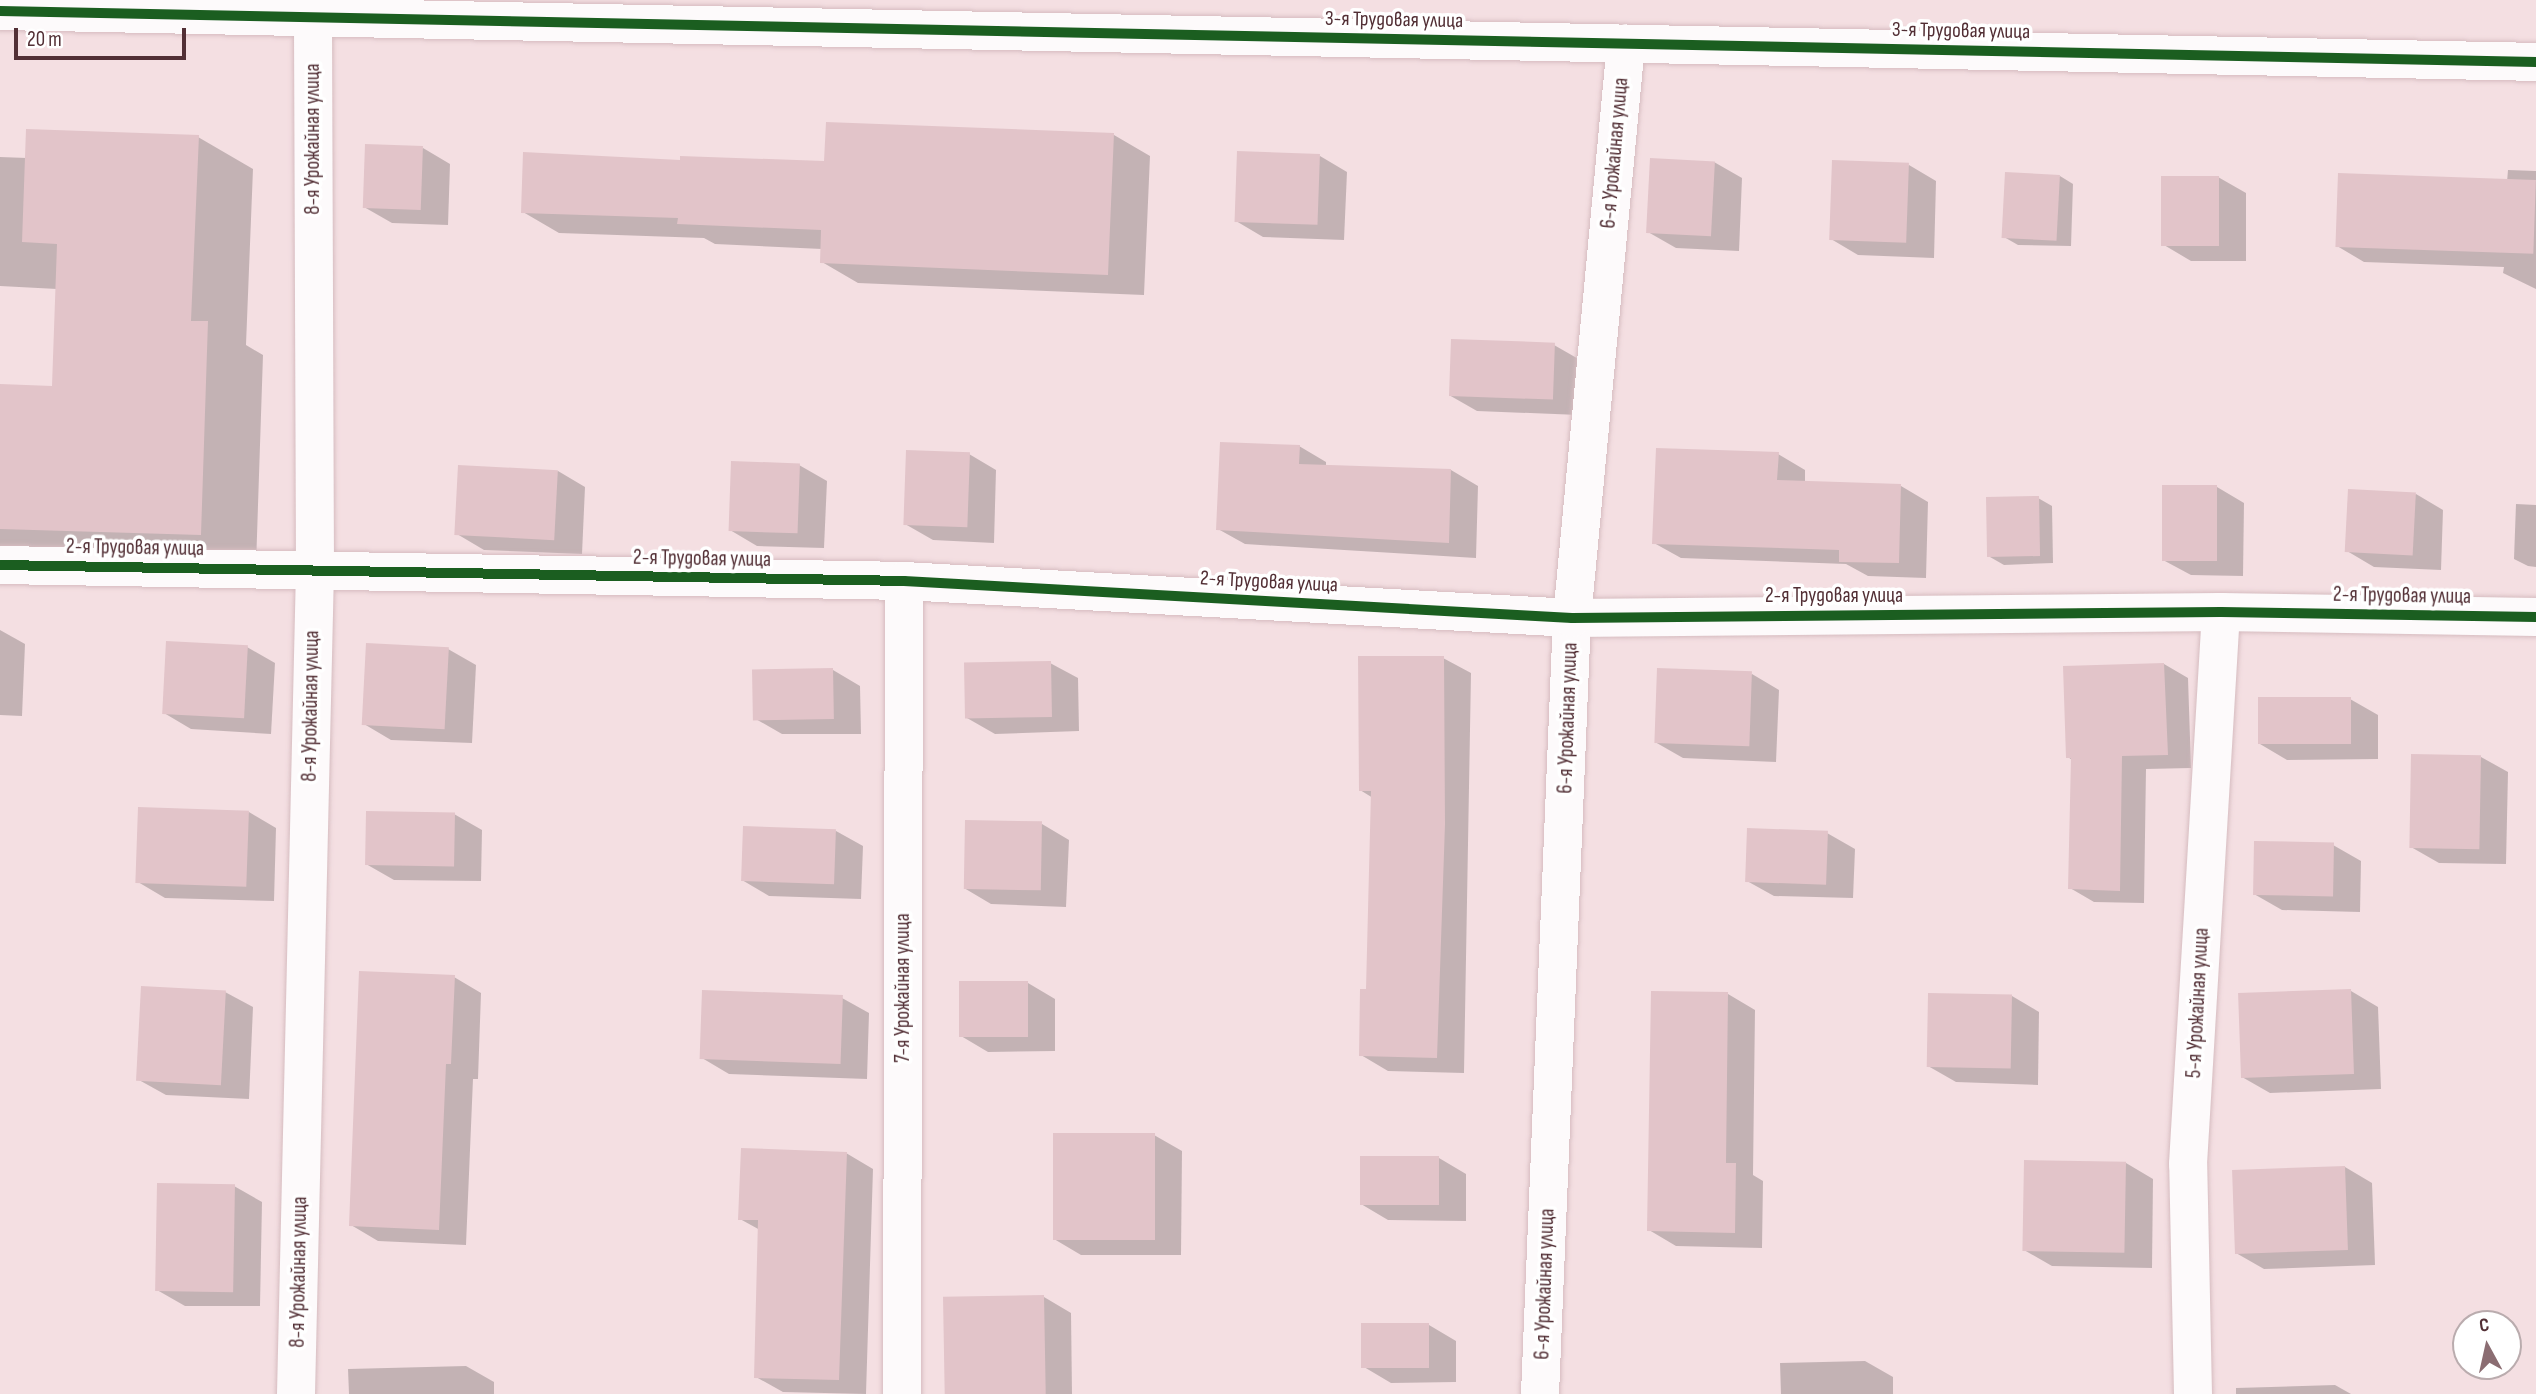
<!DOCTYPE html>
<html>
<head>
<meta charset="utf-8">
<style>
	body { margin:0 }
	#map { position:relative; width:2536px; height:1394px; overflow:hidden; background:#f4dfe2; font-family:"Sofia Sans Condensed",sans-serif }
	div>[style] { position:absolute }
	.shadow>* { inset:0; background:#0003 }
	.building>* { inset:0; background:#e2c4c9; transform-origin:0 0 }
	.roads { filter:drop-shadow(0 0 2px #d6bcc0) drop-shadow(0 0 2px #d6bcc0) }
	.street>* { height:38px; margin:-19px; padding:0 19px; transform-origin:19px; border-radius:19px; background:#fdfafb }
	.secondary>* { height:38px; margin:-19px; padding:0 19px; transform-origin:19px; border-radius:19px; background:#fdfafb }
	.cycleway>* { height:10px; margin:-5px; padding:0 5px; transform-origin:5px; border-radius:5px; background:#1b5e20 }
	span { translate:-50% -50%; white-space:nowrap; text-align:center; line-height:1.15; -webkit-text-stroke:7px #fff; paint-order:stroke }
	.street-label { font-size:21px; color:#522f35 }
	.north { position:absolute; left:2452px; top:1310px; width:70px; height:70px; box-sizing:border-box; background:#fff; border:2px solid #baacae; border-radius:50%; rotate:352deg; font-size:19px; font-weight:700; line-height:28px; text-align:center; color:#522f35 }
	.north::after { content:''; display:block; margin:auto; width:24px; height:32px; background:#8b6d72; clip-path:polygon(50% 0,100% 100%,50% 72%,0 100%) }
	.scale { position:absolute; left:14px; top:28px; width:172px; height:32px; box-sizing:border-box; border:4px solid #522f35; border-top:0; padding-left:9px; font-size:21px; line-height:24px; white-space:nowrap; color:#522f35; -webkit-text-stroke:5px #fff; paint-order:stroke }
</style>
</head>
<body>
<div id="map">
	<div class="shadow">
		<div style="clip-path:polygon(828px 123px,1114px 135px,1150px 156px,1144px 295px,858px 283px,822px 262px,822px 249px,715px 244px,704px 238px,559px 233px,523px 212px,682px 161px,826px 163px)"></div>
		<div style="clip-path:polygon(198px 137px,253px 169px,246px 345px,263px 355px,256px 566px,0 559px,0 386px,54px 387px,57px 289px,0 286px,0 157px,27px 158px)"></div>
		<div style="clip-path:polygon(423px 148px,450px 164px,448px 225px,392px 223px,364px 207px)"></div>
		<div style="clip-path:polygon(1320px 156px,1347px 172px,1344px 240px,1263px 237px,1236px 221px)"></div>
		<div style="clip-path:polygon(1714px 162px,1742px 178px,1739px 251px,1676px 248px,1648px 232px)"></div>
		<div style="clip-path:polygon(1909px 165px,1936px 181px,1934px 258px,1858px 255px,1831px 239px)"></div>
		<div style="clip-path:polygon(2508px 170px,2536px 171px,2536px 289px,2503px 273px,2504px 267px,2364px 262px,2337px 246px,2507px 182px)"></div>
		<div style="clip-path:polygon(2060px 176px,2073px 184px,2071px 246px,2018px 245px,2004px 237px)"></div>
		<div style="clip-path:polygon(2218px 177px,2246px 193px,2246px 261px,2191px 261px,2164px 245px)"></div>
		<div style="clip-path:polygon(1554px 345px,1582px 361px,1579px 415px,1477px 411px,1449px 395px)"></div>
		<div style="clip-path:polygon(1299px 446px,1326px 462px,1326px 466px,1451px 470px,1478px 486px,1476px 558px,1245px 544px,1218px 529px)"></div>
		<div style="clip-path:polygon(969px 454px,996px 470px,994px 543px,933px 540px,905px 524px)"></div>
		<div style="clip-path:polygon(1778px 454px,1805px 470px,1805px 483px,1901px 486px,1928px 502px,1926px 578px,1868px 576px,1846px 564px,1681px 558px,1654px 543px)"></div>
		<div style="clip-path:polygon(799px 465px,827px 481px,824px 548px,757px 546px,730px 530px)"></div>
		<div style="clip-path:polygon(558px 471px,585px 487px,582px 554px,484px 550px,457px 534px)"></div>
		<div style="clip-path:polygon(2217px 487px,2244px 503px,2243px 576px,2191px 575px,2163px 560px)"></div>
		<div style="clip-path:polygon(2416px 494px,2443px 510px,2441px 570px,2374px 567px,2347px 551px)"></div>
		<div style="clip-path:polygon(2038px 498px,2052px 506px,2053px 563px,2004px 565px,1990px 557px)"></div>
		<div style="clip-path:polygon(2516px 504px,2536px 505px,2536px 567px,2528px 566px,2514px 559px)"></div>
		<div style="clip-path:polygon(0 630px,25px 644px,22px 716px,0 715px)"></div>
		<div style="clip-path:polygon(247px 647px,275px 663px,271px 734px,191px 729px,164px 713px)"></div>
		<div style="clip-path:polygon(448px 649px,476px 665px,472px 743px,391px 740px,364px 724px)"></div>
		<div style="clip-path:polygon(1443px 658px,1471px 673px,1464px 1073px,1388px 1071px,1361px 1055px,1368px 991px,1373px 798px,1360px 790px)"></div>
		<div style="clip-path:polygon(1050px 663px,1078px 678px,1079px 731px,995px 734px,967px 718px)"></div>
		<div style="clip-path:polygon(2164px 664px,2188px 678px,2191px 768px,2146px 769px,2144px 903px,2094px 902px,2070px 888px,2072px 760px,2068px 757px)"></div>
		<div style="clip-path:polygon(833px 670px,860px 686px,861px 734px,782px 734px,754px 718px)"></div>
		<div style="clip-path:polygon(1752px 674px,1779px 690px,1776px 762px,1683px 758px,1655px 742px)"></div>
		<div style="clip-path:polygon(2350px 699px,2378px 715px,2378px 759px,2287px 760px,2260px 744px)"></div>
		<div style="clip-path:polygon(2481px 757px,2508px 772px,2506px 864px,2439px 863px,2411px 847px)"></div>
		<div style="clip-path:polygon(249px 812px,276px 828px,274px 901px,165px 898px,138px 882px)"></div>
		<div style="clip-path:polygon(454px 814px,482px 830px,481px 881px,394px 880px,366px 864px)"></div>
		<div style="clip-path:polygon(1042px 824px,1069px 840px,1066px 907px,991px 904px,964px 888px)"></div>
		<div style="clip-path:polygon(836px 831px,863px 846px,861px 899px,769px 896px,742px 880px)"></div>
		<div style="clip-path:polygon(1827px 833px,1855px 849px,1853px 898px,1774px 896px,1747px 881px)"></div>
		<div style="clip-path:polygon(2333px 845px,2361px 861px,2360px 912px,2282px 910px,2254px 894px)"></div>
		<div style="clip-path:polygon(454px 977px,481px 993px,478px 1079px,473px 1079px,466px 1245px,378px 1241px,351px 1225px)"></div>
		<div style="clip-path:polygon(1028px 983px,1055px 999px,1055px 1051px,988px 1052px,961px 1036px)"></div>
		<div style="clip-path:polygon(2351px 991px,2378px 1007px,2381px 1089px,2270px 1093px,2242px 1077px)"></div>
		<div style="clip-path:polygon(225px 992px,253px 1007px,249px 1099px,166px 1095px,139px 1080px)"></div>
		<div style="clip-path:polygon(1728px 994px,1755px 1010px,1753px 1175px,1763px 1181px,1762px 1248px,1676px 1246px,1649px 1230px)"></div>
		<div style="clip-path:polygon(2012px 996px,2039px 1012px,2038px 1085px,1956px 1082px,1928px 1066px)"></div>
		<div style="clip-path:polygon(842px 998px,869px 1013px,867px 1079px,729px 1074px,702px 1058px)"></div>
		<div style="clip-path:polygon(1154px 1135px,1182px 1151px,1181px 1255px,1081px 1255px,1054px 1239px)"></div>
		<div style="clip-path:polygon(846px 1153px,873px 1169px,866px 1394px,783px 1392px,756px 1377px,760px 1230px,740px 1219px)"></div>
		<div style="clip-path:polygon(1439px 1158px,1466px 1174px,1466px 1221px,1388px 1220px,1361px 1204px)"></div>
		<div style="clip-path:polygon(2126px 1163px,2153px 1179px,2152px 1268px,2052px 1266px,2024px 1250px)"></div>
		<div style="clip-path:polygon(2345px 1167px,2372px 1183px,2375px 1265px,2264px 1269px,2236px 1253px)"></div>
		<div style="clip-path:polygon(234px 1186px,262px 1202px,260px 1306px,185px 1306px,157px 1290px)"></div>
		<div style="clip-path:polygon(1044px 1297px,1071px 1313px,1072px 1394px,945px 1394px)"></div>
		<div style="clip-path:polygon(1429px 1325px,1456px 1341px,1456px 1382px,1391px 1383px,1364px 1367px)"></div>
		<div style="clip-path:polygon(1865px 1361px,1893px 1377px,1893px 1394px,1781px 1394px,1780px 1363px)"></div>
		<div style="clip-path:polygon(466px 1366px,494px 1382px,494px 1394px,349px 1394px,348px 1369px)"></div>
		<div style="clip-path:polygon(2335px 1385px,2351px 1394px,2236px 1394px,2236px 1388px)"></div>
	</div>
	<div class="building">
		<div style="clip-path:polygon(826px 122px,1114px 133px,1108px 275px,820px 263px,821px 230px,677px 224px,678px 218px,521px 213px,523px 152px,680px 160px,680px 156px,824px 161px)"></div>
		<div style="clip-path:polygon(26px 129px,199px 135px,191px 321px,208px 321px,201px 535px,0 529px,0 384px,52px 386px,57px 244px,22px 242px)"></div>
		<div style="left:365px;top:144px;width:58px;height:64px;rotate:2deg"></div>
		<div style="left:1237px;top:151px;width:83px;height:71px;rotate:2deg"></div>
		<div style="left:1650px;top:158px;width:65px;height:75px;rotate:3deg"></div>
		<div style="left:1832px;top:160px;width:77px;height:80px;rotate:2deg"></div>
		<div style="left:2005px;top:172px;width:55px;height:66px;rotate:3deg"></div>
		<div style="left:2338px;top:173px;width:198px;height:74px;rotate:2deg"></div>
		<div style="left:2161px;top:176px;width:58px;height:70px"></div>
		<div style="left:1451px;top:339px;width:104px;height:57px;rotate:2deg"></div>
		<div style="clip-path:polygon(1220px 442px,1300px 445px,1299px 464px,1451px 469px,1449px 543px,1216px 530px)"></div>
		<div style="clip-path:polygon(1656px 448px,1779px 452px,1777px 480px,1901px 484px,1899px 563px,1839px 562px,1839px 550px,1652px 544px)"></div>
		<div style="left:906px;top:450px;width:64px;height:75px;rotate:2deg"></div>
		<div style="left:731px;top:461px;width:69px;height:70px;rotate:2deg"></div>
		<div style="left:458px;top:465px;width:100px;height:70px;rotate:3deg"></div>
		<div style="left:2162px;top:485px;width:55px;height:76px"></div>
		<div style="left:2348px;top:489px;width:68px;height:63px;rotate:3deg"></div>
		<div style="left:2039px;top:496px;width:60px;height:53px;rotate:89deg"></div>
		<div style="left:166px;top:641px;width:82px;height:73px;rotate:3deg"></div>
		<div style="left:366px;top:643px;width:83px;height:82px;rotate:3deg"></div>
		<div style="clip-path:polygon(1358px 656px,1444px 656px,1445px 824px,1437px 1058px,1359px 1056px,1360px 989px,1366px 989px,1371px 791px,1359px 791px)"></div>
		<div style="left:1051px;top:661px;width:56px;height:87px;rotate:89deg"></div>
		<div style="clip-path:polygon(2164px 663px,2168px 755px,2122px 756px,2120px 891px,2068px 889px,2071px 758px,2066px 758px,2063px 666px)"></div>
		<div style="left:833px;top:668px;width:51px;height:81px;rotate:89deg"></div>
		<div style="left:1657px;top:668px;width:95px;height:75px;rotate:2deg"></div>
		<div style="left:2351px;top:697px;width:47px;height:93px;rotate:90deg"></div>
		<div style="left:2411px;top:754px;width:70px;height:94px;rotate:1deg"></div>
		<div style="left:138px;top:807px;width:111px;height:76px;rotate:2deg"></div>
		<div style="left:366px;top:811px;width:89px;height:54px;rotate:1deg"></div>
		<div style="left:965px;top:820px;width:77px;height:69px;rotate:1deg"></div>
		<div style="left:743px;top:826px;width:93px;height:55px;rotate:2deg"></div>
		<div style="left:1747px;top:828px;width:81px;height:54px;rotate:2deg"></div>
		<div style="left:2254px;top:841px;width:80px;height:54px;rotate:1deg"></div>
		<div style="clip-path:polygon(359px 971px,455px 975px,451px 1064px,446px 1064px,439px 1230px,349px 1226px)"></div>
		<div style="left:959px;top:981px;width:69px;height:56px"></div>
		<div style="left:141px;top:986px;width:85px;height:95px;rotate:3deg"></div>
		<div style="left:2351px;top:989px;width:85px;height:113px;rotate:88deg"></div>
		<div style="left:702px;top:990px;width:141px;height:69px;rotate:2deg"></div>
		<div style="clip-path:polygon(1651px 991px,1728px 992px,1726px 1163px,1736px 1163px,1735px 1233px,1647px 1231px)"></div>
		<div style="left:1928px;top:993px;width:84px;height:74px;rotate:1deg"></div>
		<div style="left:1053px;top:1133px;width:102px;height:107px"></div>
		<div style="clip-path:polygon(741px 1148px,847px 1152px,839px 1380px,754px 1378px,758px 1220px,738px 1220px)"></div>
		<div style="left:1360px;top:1156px;width:79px;height:49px"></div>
		<div style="left:2024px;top:1160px;width:102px;height:91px;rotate:1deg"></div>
		<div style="left:2345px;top:1166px;width:84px;height:113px;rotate:88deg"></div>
		<div style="left:157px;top:1183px;width:78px;height:108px;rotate:1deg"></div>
		<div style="left:1044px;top:1295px;width:99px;height:101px;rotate:89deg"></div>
		<div style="left:1429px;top:1323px;width:45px;height:68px;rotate:90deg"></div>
	</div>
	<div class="roads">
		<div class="street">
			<div style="left:0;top:565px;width:904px;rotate:1.01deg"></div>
			<div style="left:904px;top:581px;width:669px;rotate:3.17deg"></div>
			<div style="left:1572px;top:618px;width:649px;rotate:-0.53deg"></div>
			<div style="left:2221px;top:612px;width:315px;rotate:0.9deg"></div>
			<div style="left:296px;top:1394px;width:823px;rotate:-88.68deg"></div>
			<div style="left:315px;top:571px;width:554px;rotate:-90.21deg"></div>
			<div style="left:902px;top:1394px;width:813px;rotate:-89.86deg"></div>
			<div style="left:1540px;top:1394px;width:777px;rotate:-87.64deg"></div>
			<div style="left:1572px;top:618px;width:577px;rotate:-84.63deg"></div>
			<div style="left:2193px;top:1394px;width:230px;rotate:-91.2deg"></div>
			<div style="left:2188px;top:1164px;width:553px;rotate:-86.58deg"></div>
		</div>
		<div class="secondary">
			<div style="left:0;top:11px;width:2537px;rotate:1.15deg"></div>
		</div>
	</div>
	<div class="cycleway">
		<div style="left:0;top:11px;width:2537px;rotate:1.15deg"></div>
		<div style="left:0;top:565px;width:904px;rotate:1.01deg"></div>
		<div style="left:904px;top:581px;width:669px;rotate:3.17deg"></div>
		<div style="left:1572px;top:618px;width:649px;rotate:-0.53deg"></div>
		<div style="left:2221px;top:612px;width:315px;rotate:0.9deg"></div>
	</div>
	<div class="street-label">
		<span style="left:1394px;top:20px;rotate:1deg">3-я Трудовая улица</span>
		<span style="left:1961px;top:31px;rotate:1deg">3-я Трудовая улица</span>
		<span style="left:313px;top:139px;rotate:-90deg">8-я Урожайная улица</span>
		<span style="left:1615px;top:153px;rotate:-85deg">6-я Урожайная улица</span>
		<span style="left:135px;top:548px;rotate:1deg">2-я Трудовая улица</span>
		<span style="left:702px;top:559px;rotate:1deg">2-я Трудовая улица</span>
		<span style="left:1269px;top:582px;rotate:3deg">2-я Трудовая улица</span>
		<span style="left:1834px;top:596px">2-я Трудовая улица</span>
		<span style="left:2402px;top:596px;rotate:1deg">2-я Трудовая улица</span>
		<span style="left:311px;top:706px;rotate:-89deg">8-я Урожайная улица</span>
		<span style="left:1568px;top:718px;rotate:-88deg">6-я Урожайная улица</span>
		<span style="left:903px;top:988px;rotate:-90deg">7-я Урожайная улица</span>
		<span style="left:2198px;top:1003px;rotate:-87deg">5-я Урожайная улица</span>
		<span style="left:299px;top:1272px;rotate:-89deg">8-я Урожайная улица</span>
		<span style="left:1545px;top:1284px;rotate:-88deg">6-я Урожайная улица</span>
	</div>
	<div class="north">С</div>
	<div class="scale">20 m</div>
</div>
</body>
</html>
